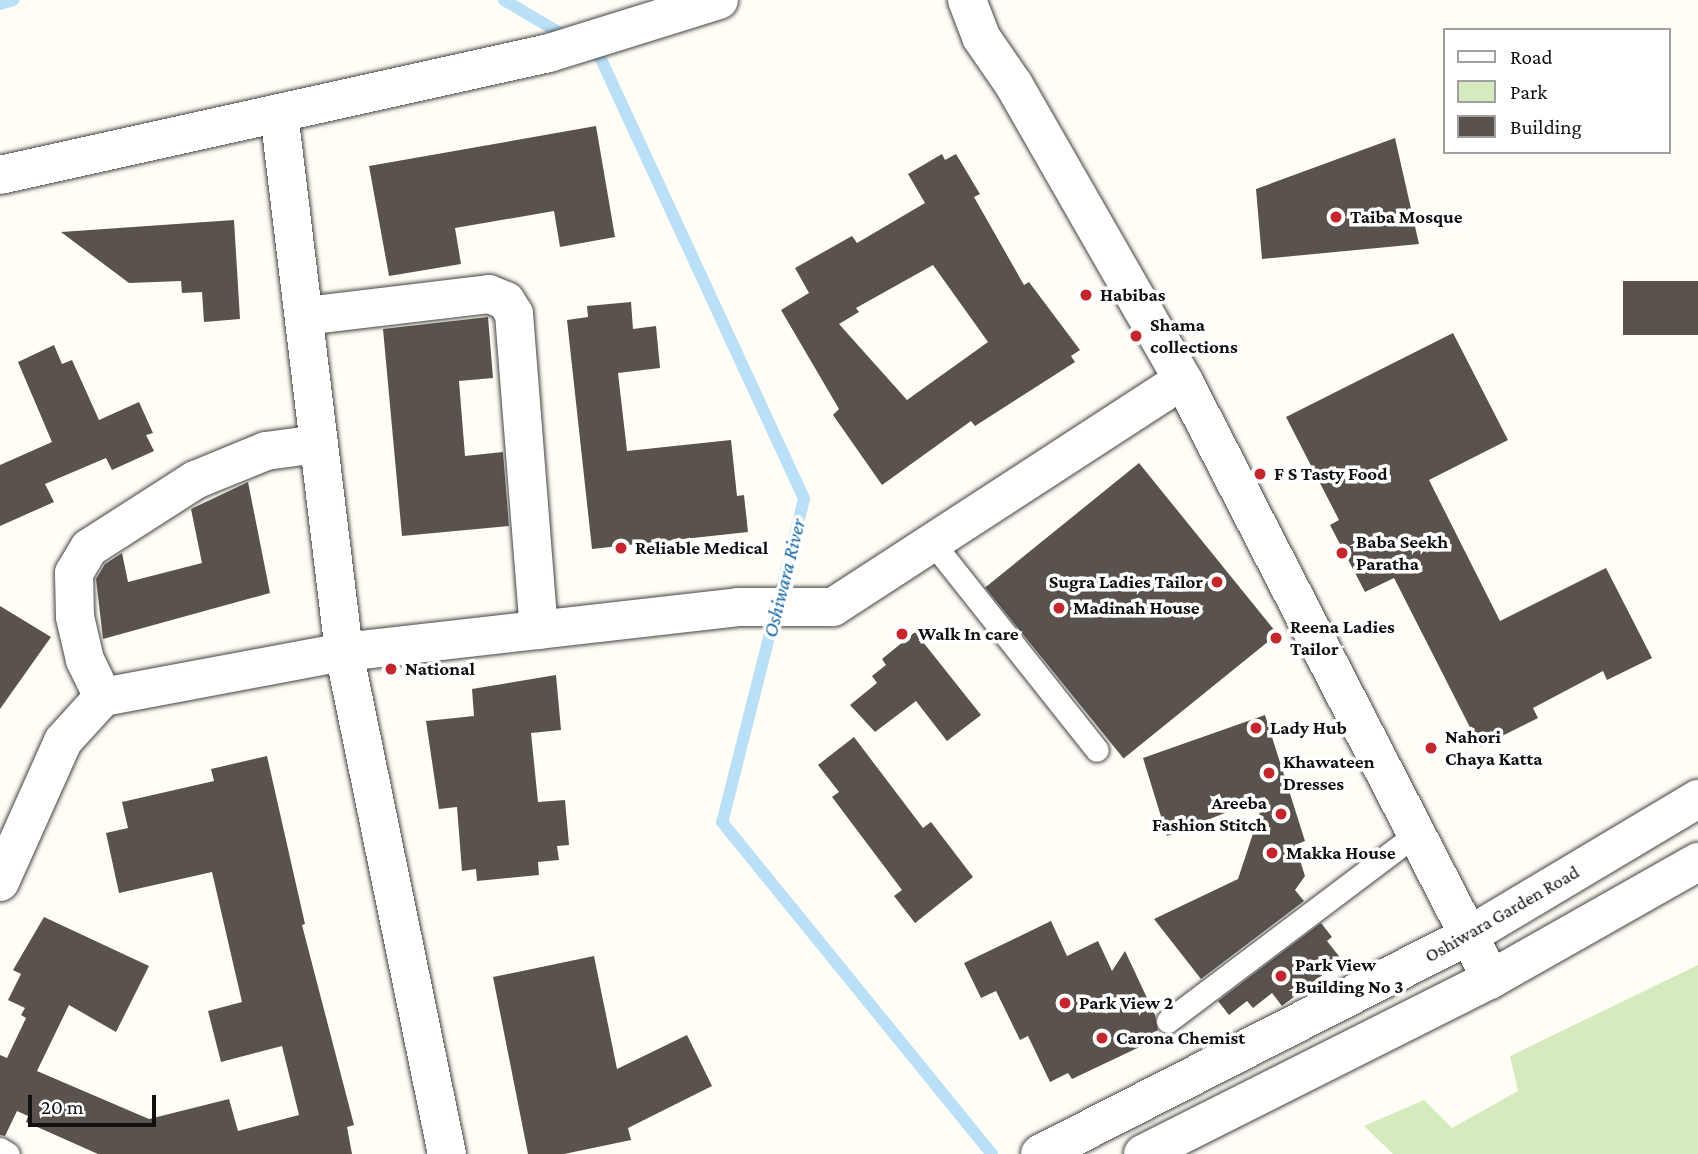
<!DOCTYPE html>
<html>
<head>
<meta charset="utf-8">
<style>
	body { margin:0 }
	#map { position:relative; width:1698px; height:1154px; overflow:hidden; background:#fffdf5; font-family:"Crimson Pro",serif }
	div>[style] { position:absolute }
	.green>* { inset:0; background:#d5ebbd }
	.stream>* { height:12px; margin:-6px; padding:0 6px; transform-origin:6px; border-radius:6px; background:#b9e0f7 }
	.building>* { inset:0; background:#5a524d; transform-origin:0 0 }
	.roads { filter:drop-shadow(0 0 2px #444) drop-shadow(0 0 2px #444) }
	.service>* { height:23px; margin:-11.5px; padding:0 11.5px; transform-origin:11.5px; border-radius:11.5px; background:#fff }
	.minor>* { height:38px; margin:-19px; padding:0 19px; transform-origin:19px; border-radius:19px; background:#fff }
	.tertiary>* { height:38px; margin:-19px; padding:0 19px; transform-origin:19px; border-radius:19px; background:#fff }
	.dots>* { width:19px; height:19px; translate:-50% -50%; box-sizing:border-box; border:4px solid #fff; border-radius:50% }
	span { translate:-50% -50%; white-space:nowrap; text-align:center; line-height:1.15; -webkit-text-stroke:7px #fff; paint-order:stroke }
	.poi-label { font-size:19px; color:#111; font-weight:700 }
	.left { translate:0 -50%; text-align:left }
	.right { translate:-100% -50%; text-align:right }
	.street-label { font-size:19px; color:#111 }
	.water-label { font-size:21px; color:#1768a6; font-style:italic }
	.legend { position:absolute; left:1443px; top:28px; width:228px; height:126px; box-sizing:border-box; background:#fff; border:2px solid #a0a0a0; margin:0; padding:9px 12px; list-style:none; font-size:21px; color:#111 }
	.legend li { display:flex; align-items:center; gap:14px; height:35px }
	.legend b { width:35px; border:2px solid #a0a0a0 }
	.scale { position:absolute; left:28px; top:1095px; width:128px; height:32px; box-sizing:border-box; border:4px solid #111; border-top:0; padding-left:9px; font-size:21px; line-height:24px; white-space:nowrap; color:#111; -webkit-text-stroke:5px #fff; paint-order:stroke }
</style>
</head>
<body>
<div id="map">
	<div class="green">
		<div style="clip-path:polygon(1698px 965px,1698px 1154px,1393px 1154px,1364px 1126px,1424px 1100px,1452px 1128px,1518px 1091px,1510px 1056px)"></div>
	</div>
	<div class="stream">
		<div style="left:504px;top:0;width:77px;rotate:30.6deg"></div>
		<div style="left:0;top:4px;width:14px;rotate:-17deg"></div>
		<div style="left:586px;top:49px;width:16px;rotate:30deg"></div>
		<div style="left:600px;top:57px;width:487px;rotate:65.2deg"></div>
		<div style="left:804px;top:499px;width:333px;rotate:104.2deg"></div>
		<div style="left:722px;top:822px;width:428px;rotate:50.9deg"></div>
	</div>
	<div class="building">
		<div style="clip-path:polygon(596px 126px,615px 237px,560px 247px,554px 211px,455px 228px,461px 264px,389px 276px,369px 166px)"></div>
		<div style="clip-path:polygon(1395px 138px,1419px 244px,1262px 259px,1256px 189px)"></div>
		<div style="clip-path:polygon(evenodd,942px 154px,945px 160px,956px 154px,980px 194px,974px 197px,1024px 285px,1029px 282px,1080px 350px,1071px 356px,1075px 362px,975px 426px,971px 421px,882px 485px,833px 415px,839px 409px,781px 310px,809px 293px,795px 268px,852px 236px,857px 243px,925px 203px,908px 174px,942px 154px,933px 265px,988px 342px,907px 400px,839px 324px,859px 312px,856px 308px,933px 265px)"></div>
		<div style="clip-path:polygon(234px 220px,240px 319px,204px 322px,202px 292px,182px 293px,181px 281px,129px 283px,61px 232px)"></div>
		<div style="left:1698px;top:281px;width:54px;height:75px;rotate:90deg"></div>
		<div style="clip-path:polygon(631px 302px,633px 329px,656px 326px,660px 368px,618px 373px,627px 451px,731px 440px,737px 496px,744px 495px,748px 532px,592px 549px,567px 320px,588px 317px,587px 306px)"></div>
		<div style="clip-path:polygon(488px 317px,493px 378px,459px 381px,465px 456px,503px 452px,509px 526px,402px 536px,383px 329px)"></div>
		<div style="clip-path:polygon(1453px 333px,1508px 440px,1429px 480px,1500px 621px,1606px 568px,1652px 658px,1607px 680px,1603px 671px,1533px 708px,1538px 718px,1480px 747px,1394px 578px,1365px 592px,1330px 525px,1339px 520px,1286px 417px)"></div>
		<div style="clip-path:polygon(54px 345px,62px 364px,72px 360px,99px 420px,139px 402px,153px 433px,146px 435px,154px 451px,112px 470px,106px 458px,45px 484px,54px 502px,0 526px,0 465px,52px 442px,18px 362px)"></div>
		<div style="left:1139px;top:463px;width:220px;height:198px;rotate:51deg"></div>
		<div style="clip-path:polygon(248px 482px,270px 593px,103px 639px,96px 579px,105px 564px,122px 553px,128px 582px,202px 563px,191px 509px)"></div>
		<div style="clip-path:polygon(0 606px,51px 637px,0 709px)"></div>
		<div style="clip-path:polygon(915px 632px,981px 715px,947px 741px,916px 701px,875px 732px,850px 705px,877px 683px,872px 676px,886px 665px,882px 659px)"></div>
		<div style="clip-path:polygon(556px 675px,561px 730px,531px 733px,538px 802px,565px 800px,569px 845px,557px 846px,559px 860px,538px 862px,539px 875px,477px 881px,476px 869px,462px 871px,457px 807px,439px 809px,426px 721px,474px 716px,472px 689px)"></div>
		<div style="clip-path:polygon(1265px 715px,1305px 841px,1295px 845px,1305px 876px,1295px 890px,1304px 901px,1201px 979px,1154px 919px,1238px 879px,1265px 797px,1167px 836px,1143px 758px)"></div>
		<div style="clip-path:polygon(854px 737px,923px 828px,931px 822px,973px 877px,915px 923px,894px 896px,902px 890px,832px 797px,839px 792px,818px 765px)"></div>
		<div style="clip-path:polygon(267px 756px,305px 924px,302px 925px,354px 1125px,347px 1127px,352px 1154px,98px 1154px,26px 1122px,28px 1116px,17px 1111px,5px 1136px,0 1135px,0 1055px,7px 1058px,26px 1018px,21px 1015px,25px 1008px,8px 1000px,21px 974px,13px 970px,44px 917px,149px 966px,116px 1032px,69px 1005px,37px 1071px,149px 1119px,229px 1099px,238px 1131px,299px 1115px,282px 1046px,221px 1062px,208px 1011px,242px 1002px,212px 872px,119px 893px,106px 833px,128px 828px,122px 802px,214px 781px,211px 769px)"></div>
		<div style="clip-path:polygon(1051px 921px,1067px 956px,1098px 941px,1112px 971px,1125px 951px,1155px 1015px,1158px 1030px,1146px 1036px,1148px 1043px,1072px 1079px,1068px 1073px,1050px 1082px,1028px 1036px,1020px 1040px,996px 991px,981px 998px,964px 963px)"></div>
		<div style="clip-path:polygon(1321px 923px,1332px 937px,1327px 941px,1342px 960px,1282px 1006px,1272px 993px,1253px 1008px,1247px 1001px,1229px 1015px,1218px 1001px)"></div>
		<div style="clip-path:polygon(594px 956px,617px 1069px,687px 1035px,712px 1086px,628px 1128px,631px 1140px,564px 1154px,528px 1154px,493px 977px)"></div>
	</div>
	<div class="roads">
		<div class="service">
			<div style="left:932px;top:542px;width:265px;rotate:51.6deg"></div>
			<div style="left:1168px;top:1021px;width:311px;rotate:-37deg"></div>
			<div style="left:0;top:1149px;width:9px;rotate:32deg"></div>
		</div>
		<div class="minor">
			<div style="left:279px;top:113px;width:543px;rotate:83.12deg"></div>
			<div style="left:344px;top:652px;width:512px;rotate:78.41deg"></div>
			<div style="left:0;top:175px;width:562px;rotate:-12.53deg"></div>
			<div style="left:549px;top:53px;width:178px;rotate:-17.3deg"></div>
			<div style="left:305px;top:316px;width:185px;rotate:-6.8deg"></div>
			<div style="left:489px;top:294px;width:18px;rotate:22deg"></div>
			<div style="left:506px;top:301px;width:15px;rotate:58deg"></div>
			<div style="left:514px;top:314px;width:317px;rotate:85.5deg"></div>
			<div style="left:103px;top:697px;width:41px;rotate:-115.9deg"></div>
			<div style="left:85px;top:660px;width:44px;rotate:-103.1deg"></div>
			<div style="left:75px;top:617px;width:44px;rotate:-91.3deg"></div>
			<div style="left:74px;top:573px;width:29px;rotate:-59deg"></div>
			<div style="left:89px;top:548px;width:126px;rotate:-32.7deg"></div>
			<div style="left:195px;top:480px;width:77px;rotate:-22.2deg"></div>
			<div style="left:266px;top:451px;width:52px;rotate:-7.7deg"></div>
			<div style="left:0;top:882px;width:154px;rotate:-65.9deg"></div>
			<div style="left:63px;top:741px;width:59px;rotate:-47.7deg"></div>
			<div style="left:103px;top:697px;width:245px;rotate:-10.6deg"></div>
			<div style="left:344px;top:652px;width:397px;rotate:-6.5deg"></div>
			<div style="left:738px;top:607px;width:95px"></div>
			<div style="left:833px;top:607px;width:417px;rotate:-33deg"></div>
		</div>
		<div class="tertiary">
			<div style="left:967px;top:0;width:40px;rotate:69deg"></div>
			<div style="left:981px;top:37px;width:58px;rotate:55.5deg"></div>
			<div style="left:1014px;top:85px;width:340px;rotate:60.2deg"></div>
			<div style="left:1183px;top:380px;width:674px;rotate:62.79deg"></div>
			<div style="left:1040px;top:1154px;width:480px;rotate:-27deg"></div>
			<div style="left:1468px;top:936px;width:268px;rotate:-30.8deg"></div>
			<div style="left:1143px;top:1154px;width:390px;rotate:-26.7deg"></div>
			<div style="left:1491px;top:979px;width:238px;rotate:-29.5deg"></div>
		</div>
	</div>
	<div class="dots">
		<div style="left:1336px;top:217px;background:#c4262e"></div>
		<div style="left:1086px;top:295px;background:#c4262e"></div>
		<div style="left:1136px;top:336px;background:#c4262e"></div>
		<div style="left:1260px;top:474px;background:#c4262e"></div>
		<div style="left:621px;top:548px;background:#c4262e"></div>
		<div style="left:1342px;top:553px;background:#c4262e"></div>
		<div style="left:1217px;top:582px;background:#c4262e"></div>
		<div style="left:1059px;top:608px;background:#c4262e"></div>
		<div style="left:902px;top:634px;background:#c4262e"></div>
		<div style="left:1276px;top:638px;background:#c4262e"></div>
		<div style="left:391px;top:669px;background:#c4262e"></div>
		<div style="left:1256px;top:728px;background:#c4262e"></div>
		<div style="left:1431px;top:748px;background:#c4262e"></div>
		<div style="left:1269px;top:773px;background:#c4262e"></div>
		<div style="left:1281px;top:814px;background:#c4262e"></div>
		<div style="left:1272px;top:853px;background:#c4262e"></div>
		<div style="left:1281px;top:976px;background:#c4262e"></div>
		<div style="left:1065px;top:1003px;background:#c4262e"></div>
		<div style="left:1102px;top:1038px;background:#c4262e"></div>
	</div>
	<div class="poi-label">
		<span class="left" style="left:1350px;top:217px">Taiba Mosque</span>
		<span class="left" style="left:1100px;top:295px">Habibas</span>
		<span class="left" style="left:1150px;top:336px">Shama<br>collections</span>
		<span class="left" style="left:1274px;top:474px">F S Tasty Food</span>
		<span class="left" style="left:1356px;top:553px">Baba Seekh<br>Paratha</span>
		<span class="left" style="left:635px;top:548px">Reliable Medical</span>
		<span class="right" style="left:1203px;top:582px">Sugra Ladies Tailor</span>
		<span class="left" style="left:1073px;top:608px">Madinah House</span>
		<span class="left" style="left:1290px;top:638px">Reena Ladies<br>Tailor</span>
		<span class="left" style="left:918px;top:634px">Walk In care</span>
		<span class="left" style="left:405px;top:669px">National</span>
		<span class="left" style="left:1270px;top:728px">Lady Hub</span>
		<span class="left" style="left:1445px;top:748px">Nahori<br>Chaya Katta</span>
		<span class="left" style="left:1283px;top:773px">Khawateen<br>Dresses</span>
		<span class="right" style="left:1267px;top:814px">Areeba<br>Fashion Stitch</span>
		<span class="left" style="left:1286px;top:853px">Makka House</span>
		<span class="left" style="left:1295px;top:976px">Park View<br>Building No 3</span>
		<span class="left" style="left:1079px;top:1003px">Park View 2</span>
		<span class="left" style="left:1116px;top:1038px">Carona Chemist</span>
	</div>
	<div class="street-label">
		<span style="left:1502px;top:914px;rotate:-30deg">Oshiwara Garden Road</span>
	</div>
	<div class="water-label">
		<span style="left:784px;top:578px;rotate:-76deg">Oshiwara River</span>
	</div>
	<ul class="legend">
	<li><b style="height:9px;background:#fff"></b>Road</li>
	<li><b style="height:19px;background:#d5ebbd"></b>Park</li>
	<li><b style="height:19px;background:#5a524d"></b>Building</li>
	</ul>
	<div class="scale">20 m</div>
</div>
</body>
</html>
